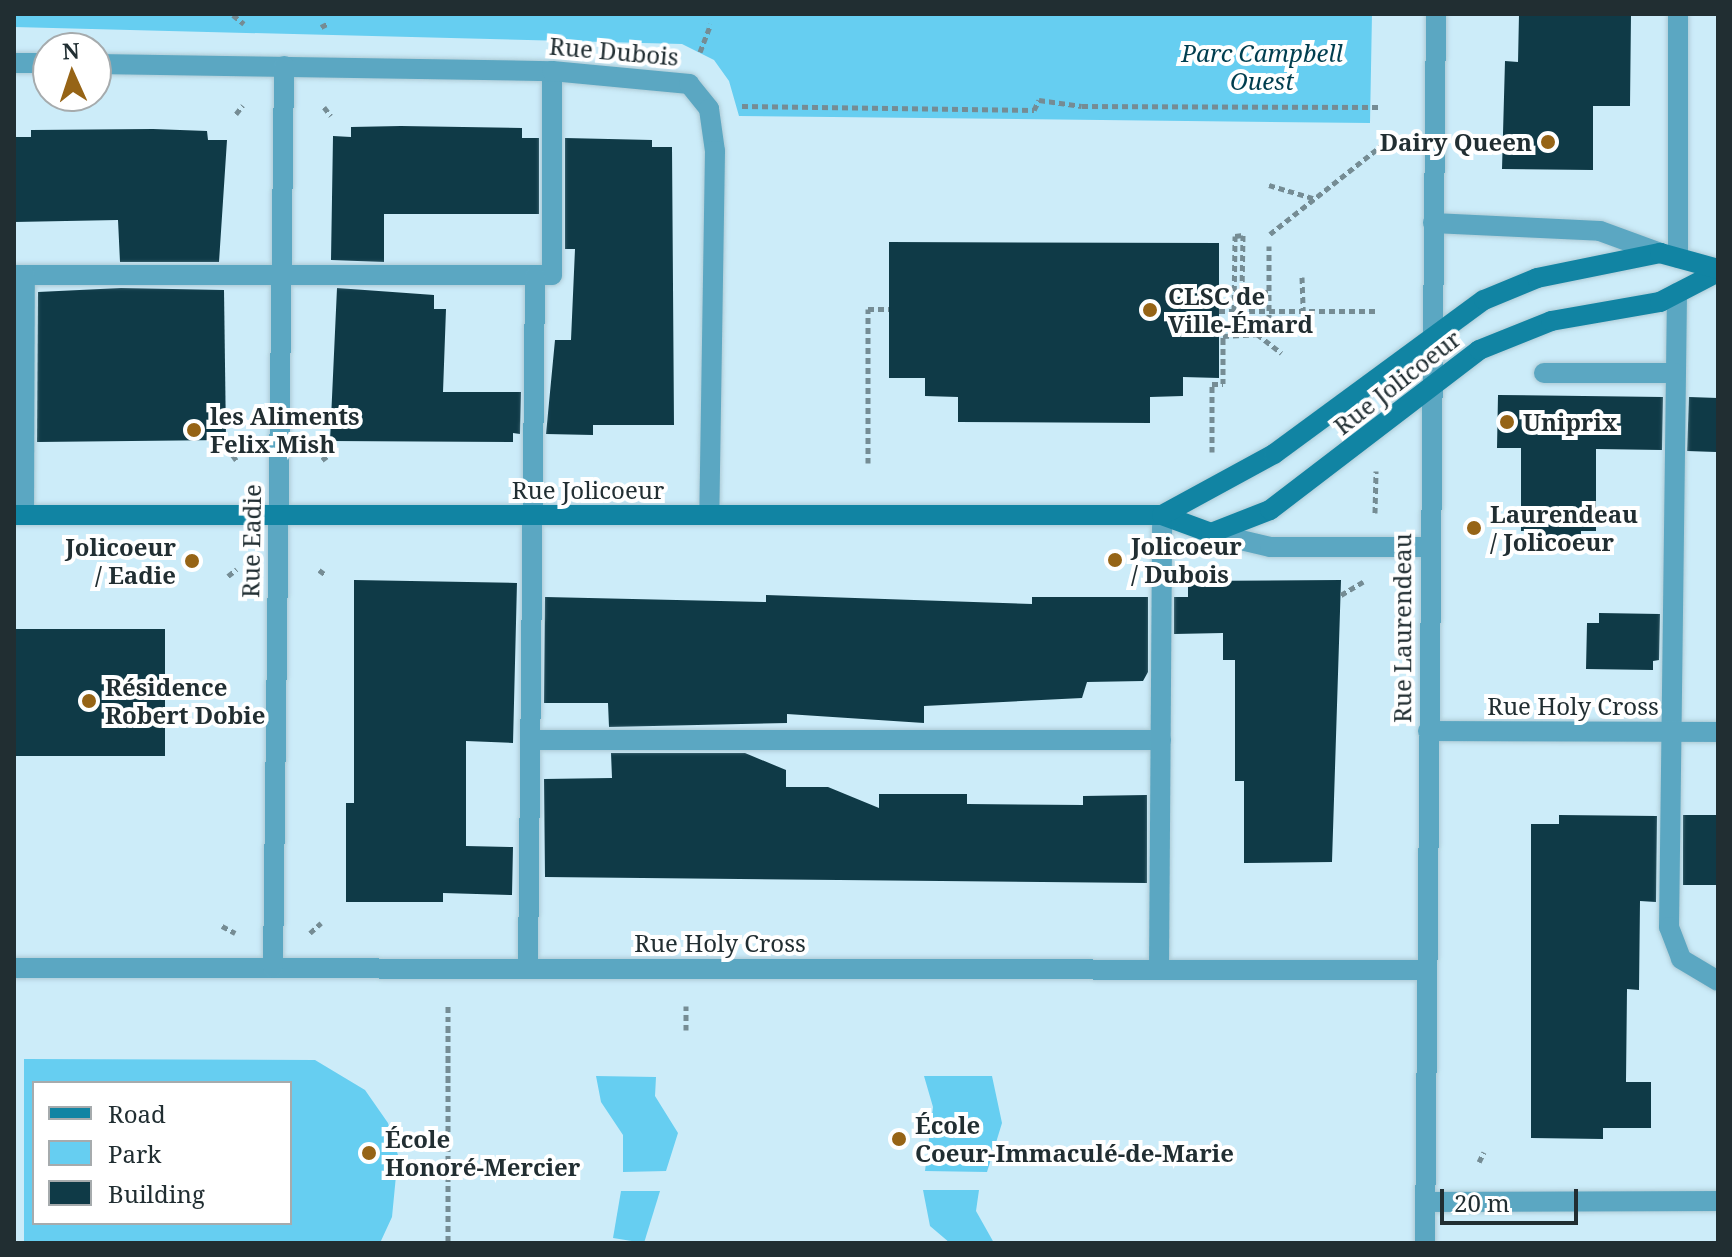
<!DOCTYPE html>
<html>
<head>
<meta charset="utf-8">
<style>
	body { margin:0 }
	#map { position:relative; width:1732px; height:1257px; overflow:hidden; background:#ccecf9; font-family:"Noto Serif",serif }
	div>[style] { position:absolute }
	.green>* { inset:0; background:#66cef1 }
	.building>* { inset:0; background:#0f3a47; transform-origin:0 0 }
	.path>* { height:5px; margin-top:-2.5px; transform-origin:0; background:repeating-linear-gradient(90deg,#758c94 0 6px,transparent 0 10px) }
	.roads { filter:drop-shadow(0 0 2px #adcad5) drop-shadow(0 0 2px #adcad5) }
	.lane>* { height:20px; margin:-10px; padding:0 10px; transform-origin:10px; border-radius:10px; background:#5ba7c2 }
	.street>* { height:20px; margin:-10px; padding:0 10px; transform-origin:10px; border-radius:10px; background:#5ba7c2 }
	.secondary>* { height:20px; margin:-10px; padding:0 10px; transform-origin:10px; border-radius:10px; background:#1184a3 }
	.dots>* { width:22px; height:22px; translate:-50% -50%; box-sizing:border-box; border:4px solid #fff; border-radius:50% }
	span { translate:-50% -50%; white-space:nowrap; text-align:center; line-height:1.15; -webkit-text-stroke:8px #fff; paint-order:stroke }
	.street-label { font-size:24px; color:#212e32 }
	.park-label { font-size:24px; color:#003e4f; font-style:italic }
	.poi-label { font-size:24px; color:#212e32; font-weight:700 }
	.right { translate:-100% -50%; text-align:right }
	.left { translate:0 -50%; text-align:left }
	.frame { position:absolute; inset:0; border:16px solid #212e32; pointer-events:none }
	.legend { position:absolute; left:32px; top:1081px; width:260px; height:144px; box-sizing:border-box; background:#fff; border:2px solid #a6abad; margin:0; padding:10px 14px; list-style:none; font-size:24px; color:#212e32 }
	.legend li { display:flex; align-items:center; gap:16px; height:40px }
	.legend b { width:40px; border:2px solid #a6abad }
	.north { position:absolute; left:32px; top:32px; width:80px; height:80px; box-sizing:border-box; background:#fff; border:2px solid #a6abad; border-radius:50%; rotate:357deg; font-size:22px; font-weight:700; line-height:32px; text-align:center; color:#212e32 }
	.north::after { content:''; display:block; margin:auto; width:28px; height:36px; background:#966416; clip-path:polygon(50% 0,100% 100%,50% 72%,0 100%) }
	.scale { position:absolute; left:1440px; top:1189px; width:138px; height:36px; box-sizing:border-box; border:4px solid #212e32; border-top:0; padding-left:10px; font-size:24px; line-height:28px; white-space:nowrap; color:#212e32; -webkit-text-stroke:6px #fff; paint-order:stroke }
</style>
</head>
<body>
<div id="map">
	<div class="green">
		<div style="clip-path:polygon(14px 14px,1372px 14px,1370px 123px,739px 116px,729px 81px,714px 60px,682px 44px,14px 27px)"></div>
		<div style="clip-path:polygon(evenodd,24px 1059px,315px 1060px,365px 1090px,388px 1123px,398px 1155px,392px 1217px,380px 1243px,24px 1243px,24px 1059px,34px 1083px,290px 1083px,290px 1223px,34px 1223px,34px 1083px)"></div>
		<div style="clip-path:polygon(596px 1076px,656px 1077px,655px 1096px,678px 1133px,666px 1171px,623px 1172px,623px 1135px,601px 1102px)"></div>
		<div style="clip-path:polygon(924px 1076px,992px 1076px,1002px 1123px,987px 1172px,925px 1171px,933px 1107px)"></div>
		<div style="clip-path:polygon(923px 1190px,979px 1190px,976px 1211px,994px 1243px,950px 1243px,930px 1226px)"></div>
		<div style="clip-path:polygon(621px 1191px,660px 1191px,644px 1243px,613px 1238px)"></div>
	</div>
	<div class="building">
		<div style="clip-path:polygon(1519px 14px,1631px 14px,1630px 106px,1593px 106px,1593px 170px,1502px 169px,1505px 61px,1518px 62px)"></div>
		<div style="clip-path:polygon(401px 126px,522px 128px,522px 138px,539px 138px,539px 214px,384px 214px,384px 262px,331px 260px,333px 136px,351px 137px,351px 127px)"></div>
		<div style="clip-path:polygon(153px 129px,207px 131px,208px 140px,227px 140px,219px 262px,120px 262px,118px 220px,14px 222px,14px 137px,31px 137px,31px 130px)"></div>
		<div style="clip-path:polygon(565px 138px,652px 140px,652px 147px,672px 147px,674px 425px,593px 425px,593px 435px,546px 434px,555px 340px,571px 340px,575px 249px,565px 249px)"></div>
		<div style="clip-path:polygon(889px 242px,1219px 243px,1219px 378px,1183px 377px,1183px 396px,1150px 397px,1150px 423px,958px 422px,958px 397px,925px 396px,925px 378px,889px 378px)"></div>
		<div style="clip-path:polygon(121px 288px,224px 290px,226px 440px,37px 442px,38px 292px)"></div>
		<div style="clip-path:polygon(337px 288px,434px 295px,434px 309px,446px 309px,443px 392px,521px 392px,520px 434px,513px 433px,513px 442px,330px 441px)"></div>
		<div style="clip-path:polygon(1498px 395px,1663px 397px,1662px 450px,1596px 449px,1596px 531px,1581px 531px,1581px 544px,1539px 544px,1539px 531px,1521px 531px,1521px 448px,1497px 448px)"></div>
		<div style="left:1689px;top:397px;width:29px;height:54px;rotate:2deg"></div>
		<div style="clip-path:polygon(354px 580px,517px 583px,513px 743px,466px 741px,466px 846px,513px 847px,512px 895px,443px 893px,443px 902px,346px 902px,346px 803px,354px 803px)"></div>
		<div style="clip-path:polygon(1341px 580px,1332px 862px,1244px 863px,1244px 781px,1235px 781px,1235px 660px,1223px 660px,1223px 633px,1174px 634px,1174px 597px,1188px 597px,1188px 581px)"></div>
		<div style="clip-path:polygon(766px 595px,1032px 604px,1032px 597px,1148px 597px,1148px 672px,1143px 681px,1087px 682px,1082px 698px,924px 706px,924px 723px,787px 714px,787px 723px,609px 727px,608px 703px,544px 703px,545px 597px,766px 602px)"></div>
		<div style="clip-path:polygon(1599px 613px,1660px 614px,1659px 660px,1653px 661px,1653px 670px,1586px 669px,1587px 623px,1599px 623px)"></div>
		<div style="left:165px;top:629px;width:127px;height:151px;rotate:90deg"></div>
		<div style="clip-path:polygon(611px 753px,745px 753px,786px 770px,786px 787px,828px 787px,879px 808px,879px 794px,967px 794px,967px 804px,1083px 805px,1083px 796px,1147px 795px,1147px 883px,545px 877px,544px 779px,612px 778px)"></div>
		<div style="clip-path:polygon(1559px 815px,1657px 816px,1656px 902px,1640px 901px,1639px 990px,1627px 989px,1626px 1082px,1651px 1082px,1651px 1128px,1603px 1128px,1603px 1139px,1531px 1138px,1531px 824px,1559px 824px)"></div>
		<div style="left:1718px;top:815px;width:70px;height:35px;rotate:90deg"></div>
	</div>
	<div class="path">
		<div style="left:233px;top:15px;width:14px;rotate:39deg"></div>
		<div style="left:321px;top:27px;width:9px;rotate:-27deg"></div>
		<div style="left:700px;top:52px;width:30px;rotate:-69deg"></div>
		<div style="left:742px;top:106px;width:292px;rotate:0.8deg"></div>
		<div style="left:1034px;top:110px;width:11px;rotate:-63deg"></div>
		<div style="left:1039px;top:100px;width:43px;rotate:7.9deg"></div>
		<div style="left:1082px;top:106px;width:298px;rotate:0.2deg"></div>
		<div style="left:324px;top:107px;width:11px;rotate:52deg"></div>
		<div style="left:236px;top:114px;width:11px;rotate:-52deg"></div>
		<div style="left:1269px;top:185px;width:46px;rotate:16.5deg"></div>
		<div style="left:1270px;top:234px;width:142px;rotate:-38.4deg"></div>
		<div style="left:1302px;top:277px;width:34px;rotate:88deg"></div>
		<div style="left:1219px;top:311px;width:160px"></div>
		<div style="left:1234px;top:311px;width:75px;rotate:-89.2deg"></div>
		<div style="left:1235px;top:236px;width:8px;rotate:-7deg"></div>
		<div style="left:1243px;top:235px;width:57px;rotate:91deg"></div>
		<div style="left:1242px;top:292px;width:28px"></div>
		<div style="left:1257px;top:334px;width:31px;rotate:38deg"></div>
		<div style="left:227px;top:447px;width:16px;rotate:55deg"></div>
		<div style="left:1212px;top:452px;width:68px;rotate:-90deg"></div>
		<div style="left:1212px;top:384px;width:11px"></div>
		<div style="left:1223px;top:384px;width:48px;rotate:-90deg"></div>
		<div style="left:1223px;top:336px;width:34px;rotate:-3deg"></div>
		<div style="left:1257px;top:334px;width:18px;rotate:-47deg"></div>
		<div style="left:1269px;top:321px;width:75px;rotate:-90deg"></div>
		<div style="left:322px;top:460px;width:9px;rotate:-36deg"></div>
		<div style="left:868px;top:463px;width:154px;rotate:-90deg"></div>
		<div style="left:868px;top:309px;width:21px"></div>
		<div style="left:1375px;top:513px;width:42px;rotate:-88.6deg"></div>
		<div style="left:319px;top:570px;width:9px;rotate:36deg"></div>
		<div style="left:228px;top:576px;width:11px;rotate:-38deg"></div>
		<div style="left:1341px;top:595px;width:26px;rotate:-31deg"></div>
		<div style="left:222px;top:926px;width:15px;rotate:28deg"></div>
		<div style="left:310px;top:933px;width:15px;rotate:-42deg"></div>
		<div style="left:448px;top:1006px;width:237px;rotate:90deg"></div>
		<div style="left:686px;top:1030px;width:24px;rotate:-90deg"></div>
		<div style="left:1479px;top:1162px;width:11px;rotate:-63deg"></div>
	</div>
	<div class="roads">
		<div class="lane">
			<div style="left:1678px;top:258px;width:244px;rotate:-90deg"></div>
			<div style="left:14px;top:275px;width:538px"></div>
			<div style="left:552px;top:275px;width:204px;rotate:-90deg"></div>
			<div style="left:1677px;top:293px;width:634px;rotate:90.72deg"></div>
			<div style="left:1669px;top:927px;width:34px;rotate:69deg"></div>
			<div style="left:1681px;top:959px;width:43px;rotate:30.7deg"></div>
			<div style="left:1544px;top:373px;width:131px"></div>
			<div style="left:24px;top:515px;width:240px;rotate:-89.8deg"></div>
			<div style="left:530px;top:740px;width:631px"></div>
			<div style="left:528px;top:968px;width:692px;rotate:-89.42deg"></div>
			<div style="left:1159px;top:970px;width:455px;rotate:-89.6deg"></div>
		</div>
		<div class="street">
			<div style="left:14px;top:63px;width:34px"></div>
			<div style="left:96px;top:64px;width:456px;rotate:0.9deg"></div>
			<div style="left:552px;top:71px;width:138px;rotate:5.4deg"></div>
			<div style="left:689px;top:84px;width:32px;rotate:51deg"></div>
			<div style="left:709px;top:109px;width:42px;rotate:81.9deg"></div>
			<div style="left:715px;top:151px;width:364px;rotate:90.9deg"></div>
			<div style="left:1433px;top:223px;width:167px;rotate:2.7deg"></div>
			<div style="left:1600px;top:231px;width:64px;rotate:20.1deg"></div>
			<div style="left:1211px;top:533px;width:61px;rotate:13.3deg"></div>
			<div style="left:1270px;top:547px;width:158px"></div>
			<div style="left:1428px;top:731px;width:290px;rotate:0.2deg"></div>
			<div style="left:14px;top:968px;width:1411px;rotate:0.08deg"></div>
			<div style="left:273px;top:968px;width:902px;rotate:-89.3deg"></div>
			<div style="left:1426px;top:1202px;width:292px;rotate:-0.2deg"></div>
			<div style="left:1425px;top:1243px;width:1229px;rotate:-89.49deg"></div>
		</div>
		<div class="secondary">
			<div style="left:14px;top:515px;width:1148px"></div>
			<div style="left:1162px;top:515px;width:52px;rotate:20.2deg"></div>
			<div style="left:1211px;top:533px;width:63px;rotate:-21.3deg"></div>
			<div style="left:1270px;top:510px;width:263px;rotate:-37.4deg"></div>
			<div style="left:1479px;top:350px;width:78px;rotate:-21.9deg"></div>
			<div style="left:1551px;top:321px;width:111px;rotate:-9.9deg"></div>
			<div style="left:1660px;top:302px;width:65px;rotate:-27.3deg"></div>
			<div style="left:1162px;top:515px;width:128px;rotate:-28.6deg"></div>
			<div style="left:1274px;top:454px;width:260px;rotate:-36.3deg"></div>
			<div style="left:1484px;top:300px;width:57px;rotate:-22.5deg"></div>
			<div style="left:1537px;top:278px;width:126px;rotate:-11.5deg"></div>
			<div style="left:1660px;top:253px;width:60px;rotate:15.4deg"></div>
		</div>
	</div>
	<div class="dots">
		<div style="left:1548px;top:142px;background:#966416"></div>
		<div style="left:1150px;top:310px;background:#966416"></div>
		<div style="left:1507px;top:422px;background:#966416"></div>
		<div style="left:194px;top:430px;background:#966416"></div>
		<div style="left:1474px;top:528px;background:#966416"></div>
		<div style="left:1115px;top:560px;background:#966416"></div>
		<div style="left:192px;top:561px;background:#966416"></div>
		<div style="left:89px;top:701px;background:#966416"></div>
		<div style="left:899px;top:1139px;background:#966416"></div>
		<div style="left:369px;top:1153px;background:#966416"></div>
	</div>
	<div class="street-label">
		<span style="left:614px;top:51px;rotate:5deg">Rue Dubois</span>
		<span style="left:1397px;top:382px;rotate:-38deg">Rue Jolicoeur</span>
		<span style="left:588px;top:490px">Rue Jolicoeur</span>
		<span style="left:251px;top:541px;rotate:-89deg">Rue Eadie</span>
		<span style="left:1402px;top:628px;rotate:-90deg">Rue Laurendeau</span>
		<span style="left:1573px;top:706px">Rue Holy Cross</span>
		<span style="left:720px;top:943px">Rue Holy Cross</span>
	</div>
	<div class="park-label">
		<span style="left:1262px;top:67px">Parc Campbell<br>Ouest</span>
	</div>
	<div class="poi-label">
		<span class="right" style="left:1532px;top:142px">Dairy Queen</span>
		<span class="left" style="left:1168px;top:310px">CLSC de<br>Ville-Émard</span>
		<span class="left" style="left:210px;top:430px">les Aliments<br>Felix Mish</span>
		<span class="left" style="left:1523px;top:422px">Uniprix</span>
		<span class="left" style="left:1490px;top:528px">Laurendeau<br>/ Jolicoeur</span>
		<span class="left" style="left:1131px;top:560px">Jolicoeur<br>/ Dubois</span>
		<span class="right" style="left:176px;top:561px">Jolicoeur<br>/ Eadie</span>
		<span class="left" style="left:105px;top:701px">Résidence<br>Robert Dobie</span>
		<span class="left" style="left:915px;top:1139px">École<br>Coeur-Immaculé-de-Marie</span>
		<span class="left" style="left:385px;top:1153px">École<br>Honoré-Mercier</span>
	</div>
	<div class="frame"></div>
	<ul class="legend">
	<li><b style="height:10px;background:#1184a3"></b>Road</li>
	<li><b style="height:22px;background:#66cef1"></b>Park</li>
	<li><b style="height:22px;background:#0f3a47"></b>Building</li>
	</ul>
	<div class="north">N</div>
	<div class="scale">20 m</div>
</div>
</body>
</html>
